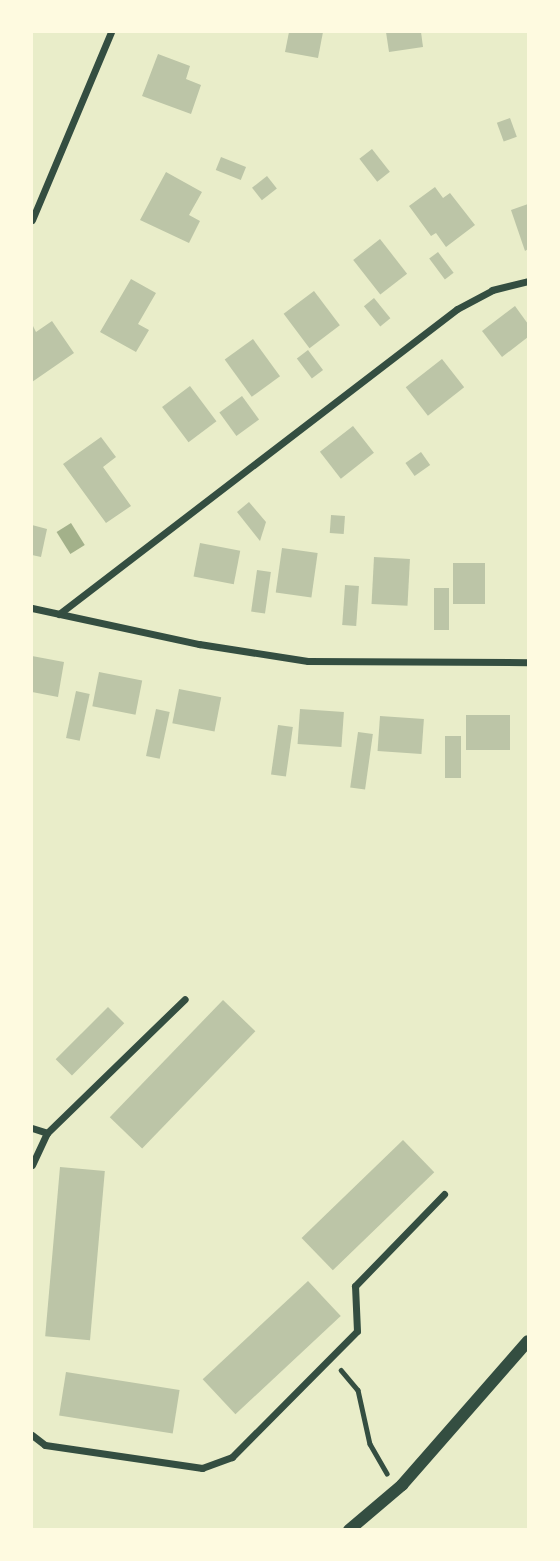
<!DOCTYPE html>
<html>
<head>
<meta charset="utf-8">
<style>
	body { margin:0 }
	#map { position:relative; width:560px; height:1561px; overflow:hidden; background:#e9edc9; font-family:"PT Sans Narrow",sans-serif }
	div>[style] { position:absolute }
	.water>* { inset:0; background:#a3b18a; transform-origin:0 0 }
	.building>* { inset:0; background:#bcc5a7; transform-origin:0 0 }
	.path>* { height:4.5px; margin:-2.25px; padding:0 2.25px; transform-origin:2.25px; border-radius:2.25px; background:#344e41 }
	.minor>* { height:7px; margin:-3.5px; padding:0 3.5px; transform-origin:3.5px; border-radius:3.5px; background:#344e41 }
	.tertiary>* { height:12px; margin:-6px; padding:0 6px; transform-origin:6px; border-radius:6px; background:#344e41 }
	span { translate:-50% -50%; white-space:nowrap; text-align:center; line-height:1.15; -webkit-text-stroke:7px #fefae0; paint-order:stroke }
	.frame { position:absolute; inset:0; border:33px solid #fefae0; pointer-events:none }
</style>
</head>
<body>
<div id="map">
	<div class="water">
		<div style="left:71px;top:523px;width:26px;height:17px;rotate:58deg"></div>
	</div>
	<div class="building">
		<div style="clip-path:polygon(289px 32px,323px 32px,318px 58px,285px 52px)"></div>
		<div style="clip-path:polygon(386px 32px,421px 32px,423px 47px,389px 52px)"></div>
		<div style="clip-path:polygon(158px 54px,190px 66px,186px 79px,201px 85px,191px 114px,142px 96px)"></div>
		<div style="left:510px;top:118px;width:20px;height:14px;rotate:70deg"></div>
		<div style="left:372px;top:149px;width:29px;height:16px;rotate:52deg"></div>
		<div style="left:221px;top:157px;width:27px;height:14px;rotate:22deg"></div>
		<div style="clip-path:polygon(166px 172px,202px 192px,189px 215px,200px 221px,189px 243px,140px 220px)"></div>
		<div style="left:267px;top:176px;width:16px;height:19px;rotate:52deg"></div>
		<div style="clip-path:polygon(435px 187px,443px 198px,450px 193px,475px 225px,446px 247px,436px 233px,431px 236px,409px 206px)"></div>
		<div style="clip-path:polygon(528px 204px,528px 249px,525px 251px,511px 210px)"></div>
		<div style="left:380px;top:239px;width:44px;height:34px;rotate:52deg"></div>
		<div style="left:438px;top:252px;width:26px;height:11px;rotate:53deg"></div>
		<div style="clip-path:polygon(131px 279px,156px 293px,138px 324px,149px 330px,136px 352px,100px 332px)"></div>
		<div style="left:314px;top:291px;width:43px;height:38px;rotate:53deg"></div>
		<div style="left:374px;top:298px;width:26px;height:13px;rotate:51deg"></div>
		<div style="clip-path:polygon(515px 306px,528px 324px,528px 337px,502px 357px,482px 331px)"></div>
		<div style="clip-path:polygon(52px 321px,74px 353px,32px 382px,32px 324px,36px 332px)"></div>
		<div style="left:253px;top:339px;width:46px;height:35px;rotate:54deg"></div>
		<div style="left:308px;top:350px;width:25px;height:14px;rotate:53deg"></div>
		<div style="left:442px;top:359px;width:36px;height:46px;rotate:52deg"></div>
		<div style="left:190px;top:386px;width:44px;height:35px;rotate:53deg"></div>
		<div style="left:242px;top:396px;width:29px;height:28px;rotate:54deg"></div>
		<div style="left:353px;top:426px;width:34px;height:42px;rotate:52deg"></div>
		<div style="clip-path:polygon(101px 437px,116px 457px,103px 467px,131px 506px,106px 523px,63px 464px)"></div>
		<div style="left:421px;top:452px;width:16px;height:19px;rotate:55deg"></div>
		<div style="clip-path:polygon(249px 502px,266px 522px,260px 541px,237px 512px)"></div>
		<div style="left:331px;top:515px;width:14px;height:18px;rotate:4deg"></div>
		<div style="clip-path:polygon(32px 525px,47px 529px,41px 557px,32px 555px)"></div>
		<div style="left:200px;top:543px;width:41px;height:34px;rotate:11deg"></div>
		<div style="left:282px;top:548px;width:36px;height:45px;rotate:8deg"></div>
		<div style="left:374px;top:557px;width:36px;height:47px;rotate:3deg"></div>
		<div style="left:453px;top:563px;width:32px;height:41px"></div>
		<div style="left:257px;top:570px;width:14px;height:42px;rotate:8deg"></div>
		<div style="left:345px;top:585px;width:14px;height:40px;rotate:4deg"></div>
		<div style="left:434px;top:588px;width:15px;height:42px"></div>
		<div style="clip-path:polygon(32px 656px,64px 662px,58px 697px,32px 692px)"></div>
		<div style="left:99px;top:672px;width:44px;height:35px;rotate:11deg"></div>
		<div style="left:179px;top:689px;width:43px;height:35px;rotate:11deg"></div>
		<div style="left:76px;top:691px;width:14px;height:48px;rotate:12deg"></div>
		<div style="left:156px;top:709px;width:14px;height:48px;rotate:12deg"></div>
		<div style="left:300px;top:709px;width:44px;height:35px;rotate:4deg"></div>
		<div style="left:466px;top:715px;width:44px;height:35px"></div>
		<div style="left:380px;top:716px;width:44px;height:35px;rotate:4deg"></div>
		<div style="left:278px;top:725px;width:15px;height:50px;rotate:8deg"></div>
		<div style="left:358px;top:732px;width:15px;height:56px;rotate:8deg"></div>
		<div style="left:445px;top:736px;width:16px;height:42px"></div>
		<div style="left:223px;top:1000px;width:45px;height:163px;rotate:44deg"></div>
		<div style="left:108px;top:1007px;width:23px;height:74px;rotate:45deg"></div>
		<div style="left:403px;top:1140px;width:45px;height:141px;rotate:46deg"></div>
		<div style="left:60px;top:1167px;width:45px;height:170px;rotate:5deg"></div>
		<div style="left:308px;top:1281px;width:48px;height:144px;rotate:47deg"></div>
		<div style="left:66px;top:1372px;width:115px;height:44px;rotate:9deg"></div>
	</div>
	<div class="path">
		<div style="left:341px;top:1370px;width:26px;rotate:50deg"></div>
		<div style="left:358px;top:1390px;width:55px;rotate:77.5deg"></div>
		<div style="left:370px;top:1444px;width:34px;rotate:60deg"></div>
	</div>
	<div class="minor">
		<div style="left:32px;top:220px;width:204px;rotate:-67.2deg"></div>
		<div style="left:32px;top:608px;width:171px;rotate:12.2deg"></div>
		<div style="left:199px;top:644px;width:110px;rotate:8.9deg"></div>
		<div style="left:308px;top:661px;width:220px;rotate:0.3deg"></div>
		<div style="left:59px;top:614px;width:501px;rotate:-37.46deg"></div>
		<div style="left:457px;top:309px;width:40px;rotate:-28deg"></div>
		<div style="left:492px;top:290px;width:37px;rotate:-14deg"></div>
		<div style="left:32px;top:1128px;width:16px;rotate:18deg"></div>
		<div style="left:32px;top:1165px;width:35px;rotate:-65deg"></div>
		<div style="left:47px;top:1133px;width:192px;rotate:-44.2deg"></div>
		<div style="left:32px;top:1435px;width:16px;rotate:38deg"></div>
		<div style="left:45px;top:1445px;width:159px;rotate:8.3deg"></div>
		<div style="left:202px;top:1468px;width:32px;rotate:-20deg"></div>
		<div style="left:232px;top:1457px;width:177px;rotate:-45.2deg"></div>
		<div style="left:357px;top:1331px;width:45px;rotate:-92.5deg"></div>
		<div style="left:355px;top:1286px;width:128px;rotate:-45.9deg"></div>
	</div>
	<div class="tertiary">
		<div style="left:349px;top:1530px;width:70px;rotate:-40.3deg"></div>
		<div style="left:402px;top:1485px;width:191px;rotate:-48.8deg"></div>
	</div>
	<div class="frame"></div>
</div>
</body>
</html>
